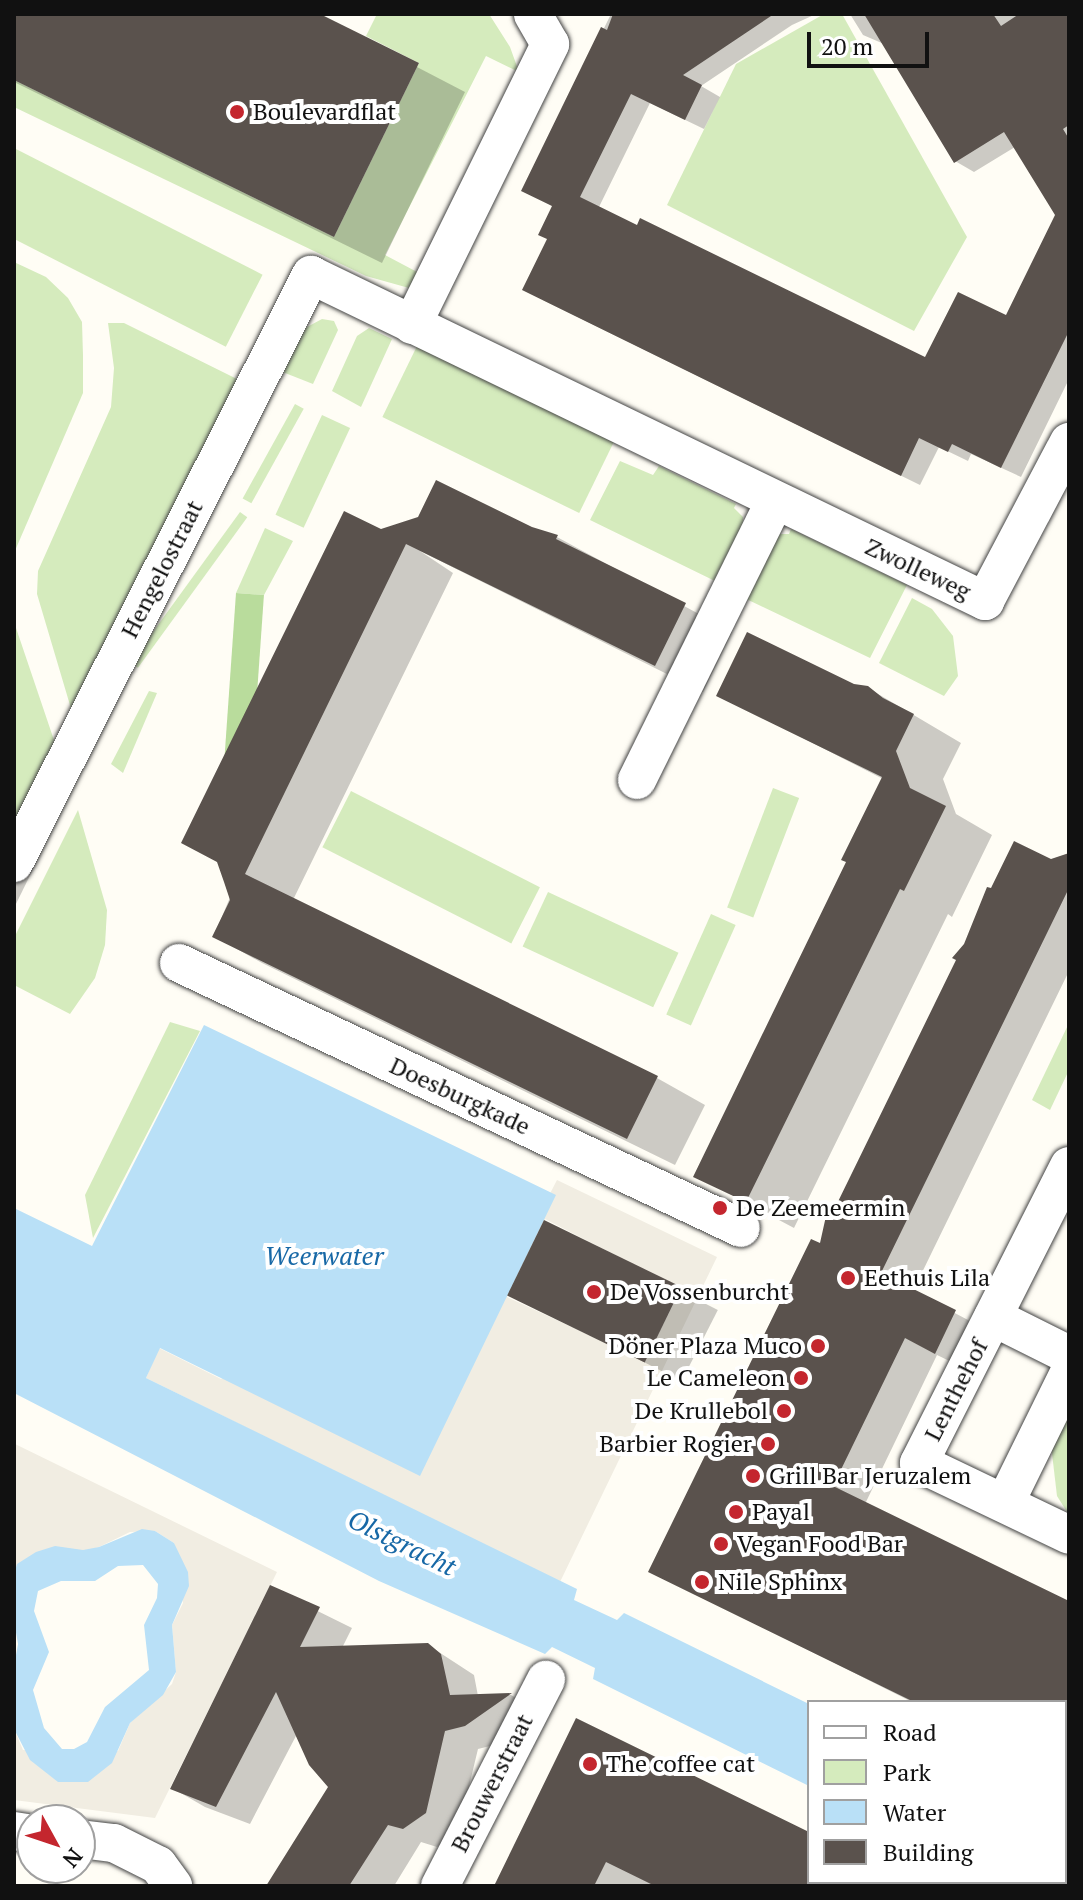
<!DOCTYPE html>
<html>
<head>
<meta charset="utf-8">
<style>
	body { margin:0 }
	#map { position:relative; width:1083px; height:1900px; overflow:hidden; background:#fffdf5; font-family:"PT Serif",serif }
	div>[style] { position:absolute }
	.green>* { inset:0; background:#d5ebbd; transform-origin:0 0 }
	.forest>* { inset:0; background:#b9dc9c; transform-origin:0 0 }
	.plaza>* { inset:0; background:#f1ede2 }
	.water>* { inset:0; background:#b9e0f7 }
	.shadow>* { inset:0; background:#0003; transform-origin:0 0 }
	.building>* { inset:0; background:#5a524d; transform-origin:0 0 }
	.roads { filter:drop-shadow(0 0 2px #444) drop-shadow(0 0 2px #444) }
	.street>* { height:38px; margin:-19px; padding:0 19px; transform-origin:19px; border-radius:19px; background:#fff }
	.dots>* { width:22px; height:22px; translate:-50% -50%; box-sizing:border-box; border:4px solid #fff; border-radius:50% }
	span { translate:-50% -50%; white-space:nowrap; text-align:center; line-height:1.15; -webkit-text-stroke:8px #fff; paint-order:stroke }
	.poi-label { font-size:24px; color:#111 }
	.left { translate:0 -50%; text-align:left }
	.right { translate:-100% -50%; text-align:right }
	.street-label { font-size:24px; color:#111 }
	.water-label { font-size:26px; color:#1768a6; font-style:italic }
	.frame { position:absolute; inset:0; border:16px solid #111; pointer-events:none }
	.legend { position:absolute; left:807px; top:1700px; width:260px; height:184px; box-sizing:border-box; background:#fff; border:2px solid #a0a0a0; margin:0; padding:10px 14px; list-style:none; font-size:24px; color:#111 }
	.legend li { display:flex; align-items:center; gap:16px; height:40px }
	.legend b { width:40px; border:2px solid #a0a0a0 }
	.north { position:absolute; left:16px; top:1804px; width:80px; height:80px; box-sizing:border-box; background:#fff; border:2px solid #a0a0a0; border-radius:50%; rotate:130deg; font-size:22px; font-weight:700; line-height:32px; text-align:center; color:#111 }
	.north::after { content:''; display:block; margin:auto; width:28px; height:36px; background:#c4262e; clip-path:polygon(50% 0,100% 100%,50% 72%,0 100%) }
	.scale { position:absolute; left:807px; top:32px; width:122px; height:36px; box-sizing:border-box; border:4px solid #111; border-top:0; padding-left:10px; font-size:24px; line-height:28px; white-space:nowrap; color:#111; -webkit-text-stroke:6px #fff; paint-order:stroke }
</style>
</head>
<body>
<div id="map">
	<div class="green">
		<div style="clip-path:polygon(377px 14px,489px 14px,510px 47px,519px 72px,486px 56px,385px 255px,419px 273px,409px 288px,366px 276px,14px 107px,14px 80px,334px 237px,419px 63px,366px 36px)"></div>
		<div style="clip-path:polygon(824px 14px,842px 14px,967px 237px,914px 331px,667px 205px,736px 64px)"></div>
		<div style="left:14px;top:148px;width:279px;height:81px;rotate:27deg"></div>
		<div style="clip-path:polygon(14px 262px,46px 277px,68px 298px,82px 322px,83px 356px,83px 393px,14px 553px)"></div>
		<div style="clip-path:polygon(322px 319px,334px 321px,338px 330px,313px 384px,280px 371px,294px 334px)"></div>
		<div style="clip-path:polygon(108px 323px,124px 323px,243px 382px,75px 722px,37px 594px,38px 571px,111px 407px,114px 368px)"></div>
		<div style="clip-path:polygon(369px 328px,392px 339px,361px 407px,332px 391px,357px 336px)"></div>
		<div style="left:417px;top:346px;width:219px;height:79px;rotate:26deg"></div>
		<div style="left:295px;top:404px;width:10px;height:108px;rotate:29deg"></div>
		<div style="left:322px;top:415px;width:31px;height:110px;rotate:25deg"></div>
		<div style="clip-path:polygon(620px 461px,653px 475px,659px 466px,736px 504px,734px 508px,743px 517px,743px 526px,717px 582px,590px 520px)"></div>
		<div style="left:240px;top:512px;width:9px;height:186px;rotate:36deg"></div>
		<div style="clip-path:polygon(265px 528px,293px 541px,264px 595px,236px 593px)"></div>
		<div style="clip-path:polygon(791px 529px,907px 585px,870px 658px,740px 596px,775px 534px,789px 534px)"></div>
		<div style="clip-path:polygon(912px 598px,932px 609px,953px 636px,958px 676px,944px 696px,879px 663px)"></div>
		<div style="clip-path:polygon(14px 622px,58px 752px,14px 840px)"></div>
		<div style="clip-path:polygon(149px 691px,157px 693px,123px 773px,111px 764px)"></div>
		<div style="left:773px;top:788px;width:28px;height:128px;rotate:21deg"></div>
		<div style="left:351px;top:791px;width:212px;height:63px;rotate:27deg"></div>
		<div style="clip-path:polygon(78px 810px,107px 910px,105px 945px,95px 978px,70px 1014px,14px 985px,14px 938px)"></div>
		<div style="left:548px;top:892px;width:144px;height:60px;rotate:25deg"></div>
		<div style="left:711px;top:914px;width:27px;height:110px;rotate:24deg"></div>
		<div style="clip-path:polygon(170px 1022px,200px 1031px,93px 1238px,85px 1195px)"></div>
		<div style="clip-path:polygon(1069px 1023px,1069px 1070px,1050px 1110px,1032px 1100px)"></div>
		<div style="clip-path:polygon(1069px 1412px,1069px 1515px,1057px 1496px,1051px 1445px)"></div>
	</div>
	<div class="forest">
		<div style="left:236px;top:593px;width:28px;height:213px;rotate:4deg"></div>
	</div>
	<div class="plaza">
		<div style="clip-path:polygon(evenodd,557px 1180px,717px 1257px,560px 1582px,146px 1378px,159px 1348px,221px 1379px,542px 1209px,557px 1180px,545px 1219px,681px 1289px,645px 1361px,507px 1297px,545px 1219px)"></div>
		<div style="clip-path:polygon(15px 1444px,277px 1572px,155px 1818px,14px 1800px,14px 1729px,23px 1750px,118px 1751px,130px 1723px,172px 1684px,176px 1672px,172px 1625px,183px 1603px,174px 1543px,155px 1531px,130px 1532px,99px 1547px,14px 1574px)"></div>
	</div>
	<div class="water">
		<div style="clip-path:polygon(204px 1025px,556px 1195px,420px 1476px,160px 1348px,146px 1378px,577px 1589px,574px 1600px,617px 1620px,624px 1613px,809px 1704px,809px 1786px,593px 1679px,595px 1668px,552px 1647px,545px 1654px,379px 1581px,14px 1393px,14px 1208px,92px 1246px)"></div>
		<div style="clip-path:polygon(evenodd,142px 1529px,155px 1531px,174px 1543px,188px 1572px,189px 1586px,172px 1625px,176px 1672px,163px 1695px,130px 1723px,112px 1763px,88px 1782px,58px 1782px,30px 1760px,14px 1729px,14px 1666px,18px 1644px,14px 1621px,14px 1574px,17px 1564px,36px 1552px,55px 1546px,83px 1550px,99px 1547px,142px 1529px,143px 1565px,158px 1584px,157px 1598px,144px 1625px,149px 1670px,105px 1707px,87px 1742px,74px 1749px,62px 1749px,44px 1728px,33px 1690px,49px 1652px,34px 1611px,38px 1591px,61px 1581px,95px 1581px,118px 1566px,143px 1565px)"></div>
		<div style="clip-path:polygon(1065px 1829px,1069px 1831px,1069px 1886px,1014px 1886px,1006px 1882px,1065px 1882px)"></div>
	</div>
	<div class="shadow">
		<div style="clip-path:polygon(14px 14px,315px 14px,465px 92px,382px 263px,14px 82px)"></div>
		<div style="clip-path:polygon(611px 14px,816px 14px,792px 25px,701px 86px,720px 97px,704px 129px,650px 103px,598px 209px,926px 360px,1006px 317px,1057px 215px,1015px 147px,974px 172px,955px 161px,884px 44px,863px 35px,850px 14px,1069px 14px,1069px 379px,1021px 477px,971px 454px,968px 461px,939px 447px,920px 485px,543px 300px,554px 207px,524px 190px)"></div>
		<div style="clip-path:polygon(532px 529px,557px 537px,732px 632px,703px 692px,420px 551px,453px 573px,293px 900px,657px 1078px,705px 1105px,675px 1165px,262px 963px,214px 936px,381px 531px)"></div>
		<div style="clip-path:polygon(853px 686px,868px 688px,961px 743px,943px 779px,956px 814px,992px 835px,952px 917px,948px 914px,794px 1228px,696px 1176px,848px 862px,883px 779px,719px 695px)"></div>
		<div style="clip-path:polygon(14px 837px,41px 853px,14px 908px)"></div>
		<div style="clip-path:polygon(1069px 855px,1069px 971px,913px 1291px,987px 1330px,968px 1370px,937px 1355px,865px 1504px,1069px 1603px,1069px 1779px,1065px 1777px,1065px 1702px,912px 1702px,651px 1571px,822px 1246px,831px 1220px,1051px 861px)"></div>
		<div style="left:545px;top:1222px;width:194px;height:80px;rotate:27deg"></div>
		<div style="clip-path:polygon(271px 1588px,352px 1628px,342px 1648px,428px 1645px,474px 1675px,478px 1696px,511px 1695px,543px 1713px,498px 1744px,478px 1749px,458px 1832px,437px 1847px,421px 1842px,394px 1886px,268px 1886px,330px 1787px,297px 1734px,250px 1824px,205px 1807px,172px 1788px)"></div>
		<div style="clip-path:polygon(577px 1721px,809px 1834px,809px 1882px,907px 1882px,915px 1886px,496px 1886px)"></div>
	</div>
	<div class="building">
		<div style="clip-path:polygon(14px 14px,320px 14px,419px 63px,334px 237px,14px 80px)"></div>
		<div style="clip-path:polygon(613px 14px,774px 14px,683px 75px,702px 85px,685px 120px,631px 94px,580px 197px,637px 225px,640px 218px,925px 357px,958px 292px,1006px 315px,1055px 215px,1004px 132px,954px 163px,864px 14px,993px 14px,1001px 26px,1019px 14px,1069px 14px,1069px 125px,1063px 129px,1069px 139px,1069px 331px,1001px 468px,952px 444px,948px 452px,919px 438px,901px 476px,522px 290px,547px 239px,538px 235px,552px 206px,521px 191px,601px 27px,607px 30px)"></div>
		<div style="clip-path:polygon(436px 480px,532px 527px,558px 535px,556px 539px,686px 603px,655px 666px,406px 544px,245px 874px,658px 1076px,627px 1139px,212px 937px,230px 900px,224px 882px,217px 862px,181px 843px,344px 511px,381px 529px,418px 517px)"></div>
		<div style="clip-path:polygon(747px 632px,854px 684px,868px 686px,883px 698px,914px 714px,896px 751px,910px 788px,946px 806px,904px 891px,900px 889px,746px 1202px,693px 1177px,846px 862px,841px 860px,882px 777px,716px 696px)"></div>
		<div style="clip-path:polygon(1014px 841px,1051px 859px,1069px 853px,1069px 888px,881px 1273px,956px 1310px,935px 1354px,905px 1338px,833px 1486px,1069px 1601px,1069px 1702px,914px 1702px,648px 1572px,811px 1239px,820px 1243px,826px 1216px,830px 1218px,956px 960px,952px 958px,964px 944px,987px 887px,991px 888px)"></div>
		<div style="left:544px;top:1220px;width:153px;height:84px;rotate:26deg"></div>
		<div style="clip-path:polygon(270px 1585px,320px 1607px,300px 1647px,428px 1643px,441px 1654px,450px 1695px,512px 1693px,465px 1726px,445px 1731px,426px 1813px,403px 1829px,388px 1825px,349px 1886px,266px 1886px,328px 1787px,309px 1765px,276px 1692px,216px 1807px,170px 1789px)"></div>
		<div style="clip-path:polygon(576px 1718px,809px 1832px,809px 1886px,655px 1886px,606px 1862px,594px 1886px,494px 1886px)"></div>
	</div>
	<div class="roads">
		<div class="street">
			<div style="left:412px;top:325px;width:313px;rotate:-63.8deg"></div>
			<div style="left:550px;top:44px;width:34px;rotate:-120deg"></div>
			<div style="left:637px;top:780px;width:311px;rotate:-63.7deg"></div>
			<div style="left:14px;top:863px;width:659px;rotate:-63.2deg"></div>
			<div style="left:311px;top:275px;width:749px;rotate:25.81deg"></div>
			<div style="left:985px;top:601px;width:180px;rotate:-62.2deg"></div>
			<div style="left:179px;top:963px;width:621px;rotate:25.25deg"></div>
			<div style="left:1069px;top:1166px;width:333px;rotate:116.8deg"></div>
			<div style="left:919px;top:1463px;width:166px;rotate:25.6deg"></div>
			<div style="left:993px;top:1317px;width:85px;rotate:26.6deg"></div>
			<div style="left:1005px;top:1503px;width:145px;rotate:-63.8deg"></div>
			<div style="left:14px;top:1831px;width:18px;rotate:9deg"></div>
			<div style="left:80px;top:1839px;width:34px;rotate:7deg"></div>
			<div style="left:114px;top:1843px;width:49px;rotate:26.6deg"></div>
			<div style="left:158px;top:1865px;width:26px;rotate:54deg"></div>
			<div style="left:440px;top:1886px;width:232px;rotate:-62.8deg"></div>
		</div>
	</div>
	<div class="dots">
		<div style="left:237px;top:112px;background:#c4262e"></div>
		<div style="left:720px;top:1208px;background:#c4262e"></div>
		<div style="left:848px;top:1278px;background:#c4262e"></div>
		<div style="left:594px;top:1292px;background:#c4262e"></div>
		<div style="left:818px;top:1346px;background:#c4262e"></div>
		<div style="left:801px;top:1378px;background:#c4262e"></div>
		<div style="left:784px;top:1411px;background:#c4262e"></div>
		<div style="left:768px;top:1444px;background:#c4262e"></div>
		<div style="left:753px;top:1476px;background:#c4262e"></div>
		<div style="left:736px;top:1512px;background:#c4262e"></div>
		<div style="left:721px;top:1544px;background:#c4262e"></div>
		<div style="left:702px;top:1582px;background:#c4262e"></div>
		<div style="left:590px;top:1764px;background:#c4262e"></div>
	</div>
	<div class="poi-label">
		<span class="left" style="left:253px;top:112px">Boulevardflat</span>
		<span class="left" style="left:736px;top:1208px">De Zeemeermin</span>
		<span class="left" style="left:864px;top:1278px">Eethuis Lila</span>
		<span class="left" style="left:610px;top:1292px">De Vossenburcht</span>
		<span class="right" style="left:802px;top:1346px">Döner Plaza Muco</span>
		<span class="right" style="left:785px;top:1378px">Le Cameleon</span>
		<span class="right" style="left:768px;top:1411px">De Krullebol</span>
		<span class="right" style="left:752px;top:1444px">Barbier Rogier</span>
		<span class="left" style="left:769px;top:1476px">Grill Bar Jeruzalem</span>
		<span class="left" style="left:752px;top:1512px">Payal</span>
		<span class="left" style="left:737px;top:1544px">Vegan Food Bar</span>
		<span class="left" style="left:718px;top:1582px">Nile Sphinx</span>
		<span class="left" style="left:606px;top:1764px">The coffee cat</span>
	</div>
	<div class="street-label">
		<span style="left:162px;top:569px;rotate:-63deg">Hengelostraat</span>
		<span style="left:918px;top:569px;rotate:25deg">Zwolleweg</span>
		<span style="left:460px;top:1096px;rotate:25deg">Doesburgkade</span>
		<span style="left:956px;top:1390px;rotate:-63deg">Lenthehof</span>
		<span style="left:492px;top:1783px;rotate:-63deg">Brouwerstraat</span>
	</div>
	<div class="water-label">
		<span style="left:324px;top:1256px">Weerwater</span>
		<span style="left:402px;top:1543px;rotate:26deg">Olstgracht</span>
	</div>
	<div class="frame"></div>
	<ul class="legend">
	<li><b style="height:10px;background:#fff"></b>Road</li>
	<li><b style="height:22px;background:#d5ebbd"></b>Park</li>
	<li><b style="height:22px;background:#b9e0f7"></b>Water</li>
	<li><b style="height:22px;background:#5a524d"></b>Building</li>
	</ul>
	<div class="north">N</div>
	<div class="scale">20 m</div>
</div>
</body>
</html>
